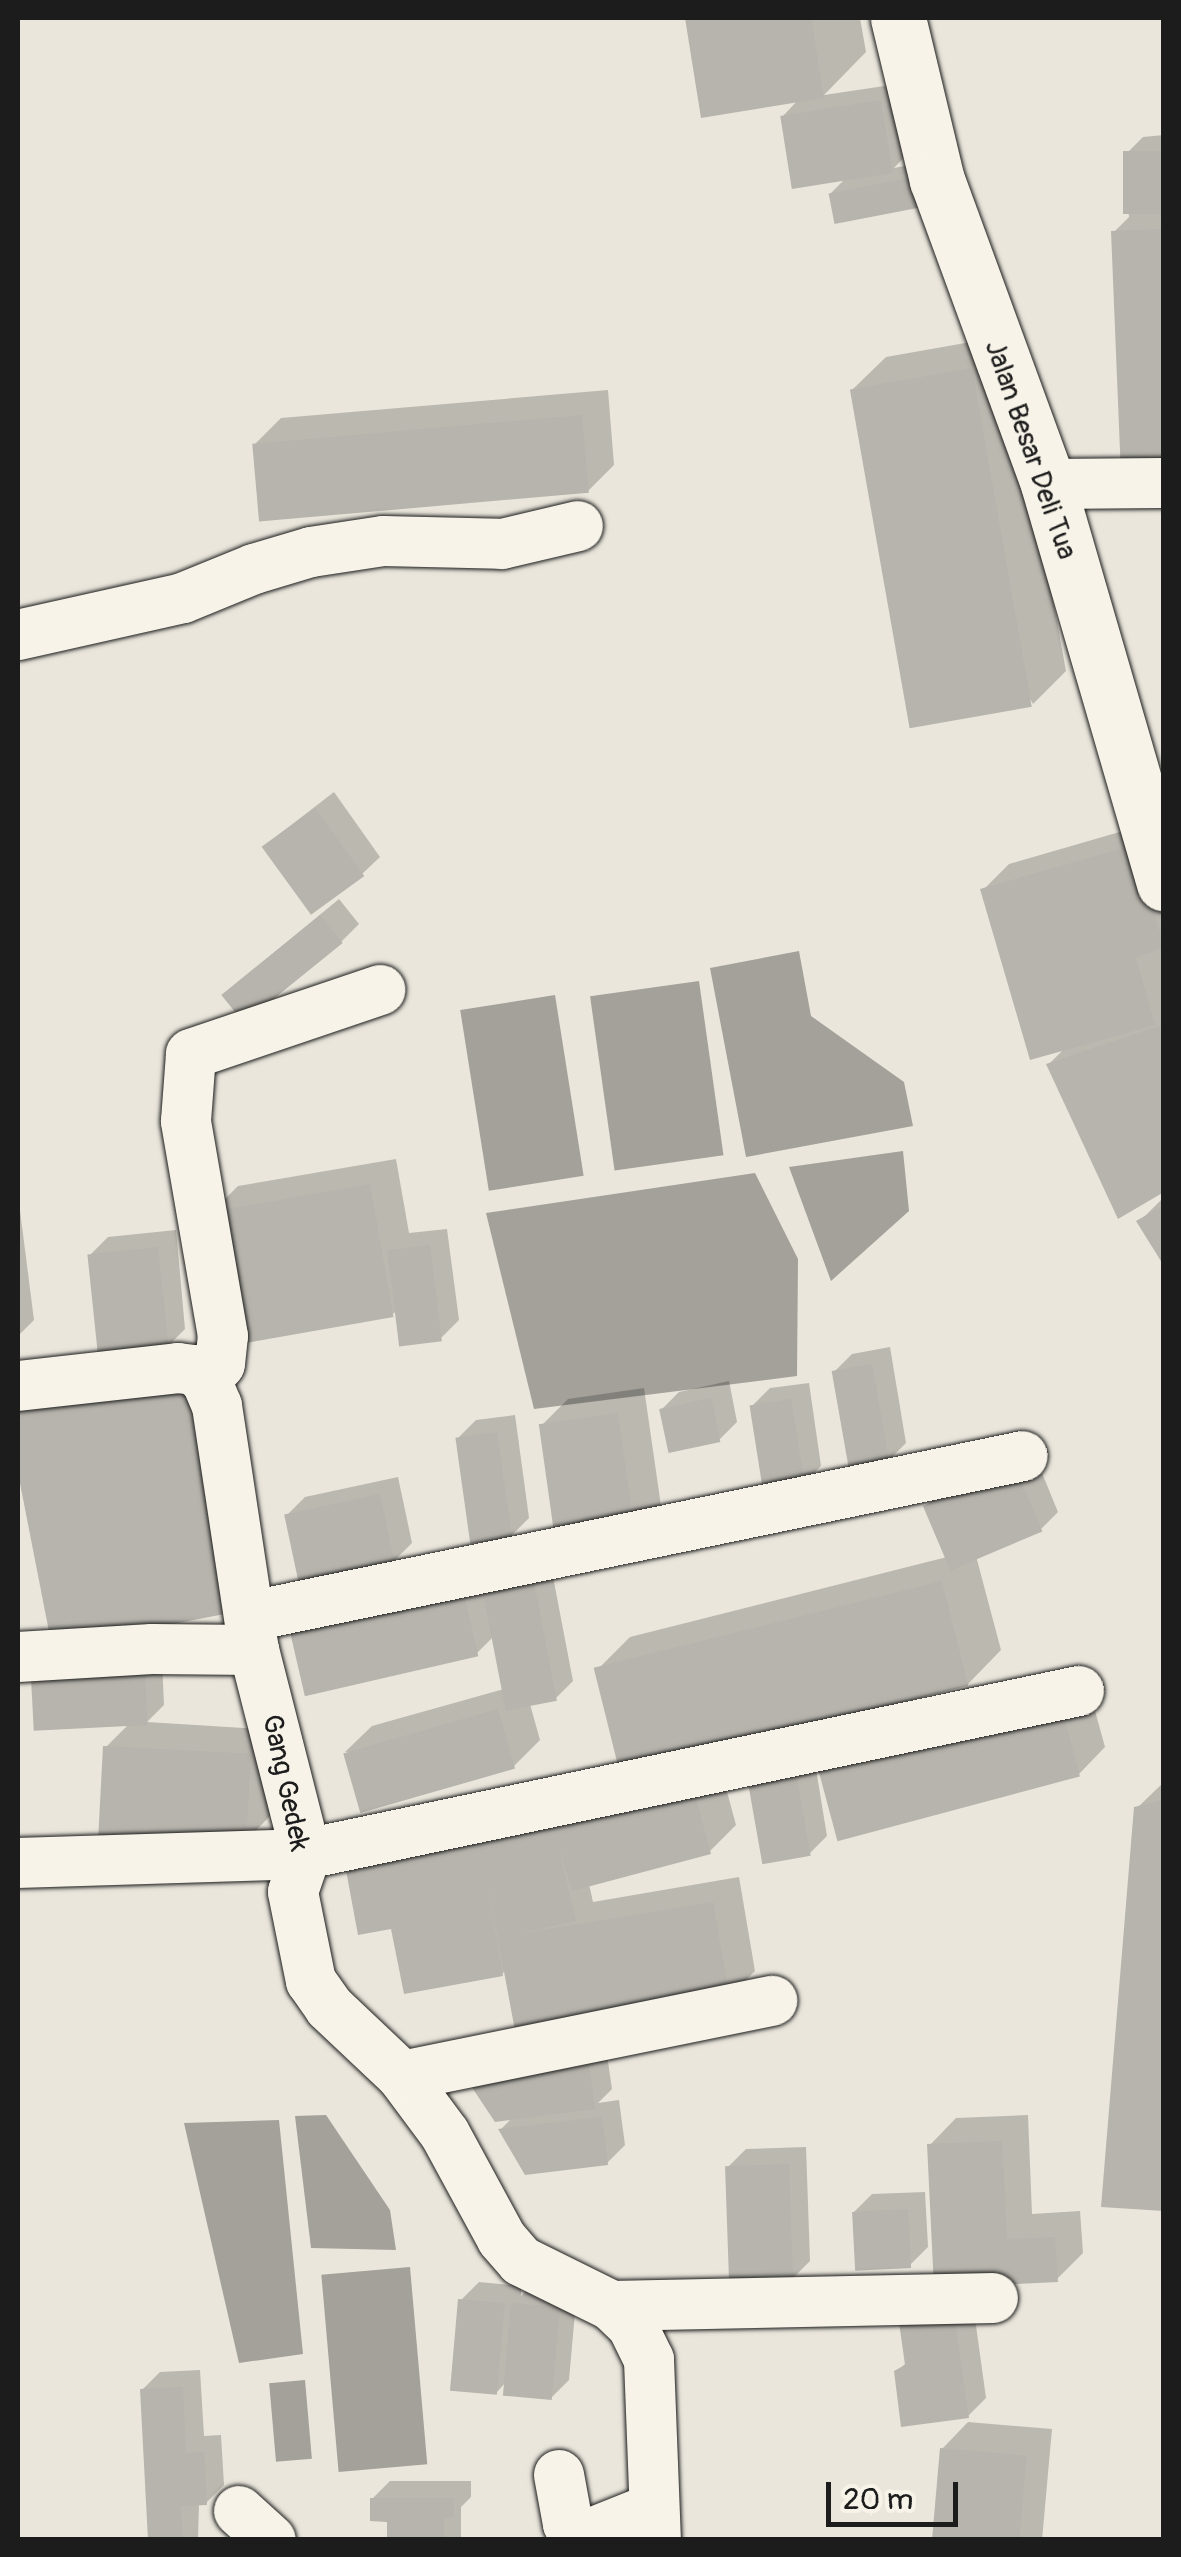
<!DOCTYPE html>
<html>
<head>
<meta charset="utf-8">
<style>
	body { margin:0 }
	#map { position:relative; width:1181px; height:2557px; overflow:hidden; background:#eae6dc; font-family:Pangolin,sans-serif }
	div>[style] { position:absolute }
	.water>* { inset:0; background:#a3a19a; transform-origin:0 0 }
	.shadow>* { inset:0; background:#0003 }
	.building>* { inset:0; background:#b6b4ac; transform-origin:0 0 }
	.roads { filter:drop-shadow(0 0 2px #1c1c1c) drop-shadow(0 0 2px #1c1c1c) }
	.minor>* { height:50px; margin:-25px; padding:0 25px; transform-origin:25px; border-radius:25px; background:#f7f3e8 }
	.major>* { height:55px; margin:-27.5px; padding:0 27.5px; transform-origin:27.5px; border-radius:27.5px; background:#f7f3e8 }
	span { translate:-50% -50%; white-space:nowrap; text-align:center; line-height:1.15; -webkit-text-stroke:9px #f7f3e8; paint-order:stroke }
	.street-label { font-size:28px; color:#1c1c1c }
	.frame { position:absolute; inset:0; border:20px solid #1c1c1c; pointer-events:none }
	.scale { position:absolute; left:826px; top:2482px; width:132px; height:45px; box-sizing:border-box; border:5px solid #1c1c1c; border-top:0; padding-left:12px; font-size:30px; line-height:35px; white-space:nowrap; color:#1c1c1c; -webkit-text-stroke:8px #f7f3e8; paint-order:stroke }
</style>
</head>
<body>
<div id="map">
	<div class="water">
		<div style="clip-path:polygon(799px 951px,811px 1016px,904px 1082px,913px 1126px,746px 1157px,710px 968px)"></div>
		<div style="left:699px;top:981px;width:176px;height:110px;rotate:82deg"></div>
		<div style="left:555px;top:995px;width:183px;height:96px;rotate:81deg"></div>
		<div style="clip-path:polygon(903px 1151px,909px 1211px,831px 1281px,789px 1167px)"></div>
		<div style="clip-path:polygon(755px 1173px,798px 1259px,797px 1376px,534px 1409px,486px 1213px)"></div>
		<div style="clip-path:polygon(326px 2115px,390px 2210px,396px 2250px,311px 2248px,295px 2116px)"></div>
		<div style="clip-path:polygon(279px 2120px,303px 2354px,239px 2363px,184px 2123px)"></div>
		<div style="left:410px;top:2267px;width:198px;height:89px;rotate:85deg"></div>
		<div style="left:305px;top:2380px;width:79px;height:36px;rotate:85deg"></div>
	</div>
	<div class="shadow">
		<div style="clip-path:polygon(687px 18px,860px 18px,866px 52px,824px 95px,898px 84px,909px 152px,894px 168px,931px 161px,936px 187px,830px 194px,847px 177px,783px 116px,799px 99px,704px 115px)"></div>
		<div style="clip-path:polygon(1164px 135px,1164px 471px,1114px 232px,1129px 217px,1125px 155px,1143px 137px)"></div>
		<div style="clip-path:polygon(1005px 336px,1066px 671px,1033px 704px,852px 390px,886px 357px)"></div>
		<div style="clip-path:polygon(608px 390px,614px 465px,588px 491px,255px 444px,281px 418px)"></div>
		<div style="clip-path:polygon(334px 792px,380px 857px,362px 874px,264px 846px)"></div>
		<div style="clip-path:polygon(1161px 820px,1164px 830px,1164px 1189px,1049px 1064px,1066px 1047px,983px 890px,1009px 864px)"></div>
		<div style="clip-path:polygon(339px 899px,359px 924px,341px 942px,224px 994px)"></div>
		<div style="clip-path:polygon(396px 1159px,409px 1233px,447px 1229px,459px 1320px,441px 1338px,398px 1309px,392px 1315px,212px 1212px,238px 1186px)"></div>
		<div style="clip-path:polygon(18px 1195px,34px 1320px,18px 1336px)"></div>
		<div style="clip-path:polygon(1164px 1197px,1164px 1261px,1139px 1222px)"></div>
		<div style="clip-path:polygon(176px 1230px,185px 1329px,167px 1347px,90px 1255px,108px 1237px)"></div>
		<div style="clip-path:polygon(216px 1345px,262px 1577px,79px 1643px,161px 1639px,164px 1705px,147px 1722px,276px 1730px,270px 1816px,244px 1843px,106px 1747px,130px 1723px,54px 1644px,18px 1460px,18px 1403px)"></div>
		<div style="clip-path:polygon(890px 1347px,906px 1443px,888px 1461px,834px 1372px,852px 1354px)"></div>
		<div style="clip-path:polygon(729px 1381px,737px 1422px,719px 1440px,661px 1410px,679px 1392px)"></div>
		<div style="clip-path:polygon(809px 1383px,821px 1466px,803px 1484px,752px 1406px,770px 1388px)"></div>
		<div style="clip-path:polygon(644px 1388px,661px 1506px,635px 1533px,542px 1425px,568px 1399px)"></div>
		<div style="clip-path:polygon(515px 1415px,529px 1518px,511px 1536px,458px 1438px,476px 1420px)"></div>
		<div style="clip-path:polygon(1033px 1451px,1058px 1512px,1040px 1530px,976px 1556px,1001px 1650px,968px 1684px,597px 1670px,630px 1637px,947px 1557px,926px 1506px,944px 1488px)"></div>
		<div style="clip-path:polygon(398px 1477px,412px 1543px,394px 1561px,287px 1515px,305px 1497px)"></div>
		<div style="clip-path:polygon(550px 1561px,573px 1681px,555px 1699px,530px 1704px,540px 1740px,514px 1766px,345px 1752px,372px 1726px,504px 1689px,494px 1636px,477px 1653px,293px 1632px)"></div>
		<div style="clip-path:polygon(1086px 1678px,1105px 1747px,1079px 1774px,821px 1769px)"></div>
		<div style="clip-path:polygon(813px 1751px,827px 1836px,809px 1854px,750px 1777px)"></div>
		<div style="clip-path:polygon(719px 1762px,736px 1825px,710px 1851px,589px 1884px,593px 1902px,739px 1877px,755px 1971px,728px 1998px,507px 1969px,502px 1974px,393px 1926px,360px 1932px)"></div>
		<div style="clip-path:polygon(1164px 1782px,1164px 2209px,1137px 1808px)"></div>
		<div style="clip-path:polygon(606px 2048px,612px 2089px,598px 2103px,619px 2100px,625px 2145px,607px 2163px,501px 2129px,513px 2117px,496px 2119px)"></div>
		<div style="clip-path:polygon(1028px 2115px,1032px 2214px,1080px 2211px,1083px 2253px,1057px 2279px,936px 2285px,930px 2145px,956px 2118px)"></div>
		<div style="clip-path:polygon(806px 2147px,810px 2261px,792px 2279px,728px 2167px,746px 2149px)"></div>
		<div style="clip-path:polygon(925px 2192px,928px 2247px,910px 2265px,854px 2212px,872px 2194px)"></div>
		<div style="clip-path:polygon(479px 2282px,521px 2286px,521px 2296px,531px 2286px,577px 2290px,569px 2380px,551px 2398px,506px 2382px,497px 2392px,461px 2300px)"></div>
		<div style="clip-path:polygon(973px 2304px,986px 2398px,968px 2416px,896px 2372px)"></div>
		<div style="clip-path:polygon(200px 2370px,204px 2436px,221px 2435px,224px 2485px,206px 2503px,199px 2503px,198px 2540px,151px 2540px,142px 2390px,160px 2372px)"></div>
		<div style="clip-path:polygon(968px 2422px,1052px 2429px,1042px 2540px,934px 2540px,942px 2449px)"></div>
		<div style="clip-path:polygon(390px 2481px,471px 2481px,471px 2497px,461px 2507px,461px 2540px,389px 2540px,389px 2519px,372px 2499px)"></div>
	</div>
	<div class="building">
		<div style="clip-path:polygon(685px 18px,811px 18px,824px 98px,701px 118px)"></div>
		<div style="left:881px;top:100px;width:74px;height:102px;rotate:81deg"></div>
		<div style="left:1164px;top:151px;width:63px;height:41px;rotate:90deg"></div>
		<div style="left:914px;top:177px;width:31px;height:87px;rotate:79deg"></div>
		<div style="clip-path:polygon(1164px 229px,1164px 474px,1121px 475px,1111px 231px)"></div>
		<div style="left:972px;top:368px;width:344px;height:124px;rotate:80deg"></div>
		<div style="left:582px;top:415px;width:78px;height:331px;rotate:85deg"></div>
		<div style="left:315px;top:808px;width:84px;height:66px;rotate:54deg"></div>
		<div style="clip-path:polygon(1135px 845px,1164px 947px,1136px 958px,1155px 1025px,1030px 1060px,980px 889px)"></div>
		<div style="left:320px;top:915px;width:36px;height:127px;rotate:51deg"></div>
		<div style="clip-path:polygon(1159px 1026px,1164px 1039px,1164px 1192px,1118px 1219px,1046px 1064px)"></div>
		<div style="left:370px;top:1184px;width:135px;height:163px;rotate:80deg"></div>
		<div style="clip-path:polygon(1164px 1205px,1164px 1266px,1136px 1221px)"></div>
		<div style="left:430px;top:1245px;width:97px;height:43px;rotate:83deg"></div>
		<div style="left:158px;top:1247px;width:103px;height:71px;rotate:84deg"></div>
		<div style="left:872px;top:1364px;width:101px;height:41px;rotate:80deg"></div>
		<div style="clip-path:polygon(183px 1377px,230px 1613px,52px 1647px,18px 1473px,18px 1409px)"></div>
		<div style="left:711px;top:1398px;width:45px;height:53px;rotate:78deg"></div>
		<div style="left:791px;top:1399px;width:88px;height:42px;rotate:81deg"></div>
		<div style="left:618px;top:1413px;width:123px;height:80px;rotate:82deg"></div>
		<div style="left:497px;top:1432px;width:107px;height:42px;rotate:82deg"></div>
		<div style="left:1015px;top:1467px;width:70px;height:100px;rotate:67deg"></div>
		<div style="left:380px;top:1494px;width:72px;height:98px;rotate:78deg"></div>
		<div style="left:533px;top:1578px;width:125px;height:52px;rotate:79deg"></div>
		<div style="left:942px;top:1581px;width:108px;height:359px;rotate:76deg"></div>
		<div style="left:463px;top:1590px;width:68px;height:178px;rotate:77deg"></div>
		<div style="left:144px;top:1656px;width:69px;height:114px;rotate:87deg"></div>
		<div style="left:1060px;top:1702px;width:77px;height:251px;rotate:75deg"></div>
		<div style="left:498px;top:1709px;width:62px;height:161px;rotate:74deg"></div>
		<div style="left:103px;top:1746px;width:148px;height:91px;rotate:3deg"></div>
		<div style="left:795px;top:1767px;width:90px;height:49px;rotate:80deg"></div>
		<div style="clip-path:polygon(693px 1787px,711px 1854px,572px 1891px,558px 1844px,576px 1921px,517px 1934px,713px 1902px,730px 2000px,516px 2036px,486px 1875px,503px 1976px,404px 1994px,391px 1929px,358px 1935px,345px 1865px)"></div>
		<div style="clip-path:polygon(1164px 1800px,1164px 2211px,1101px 2207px,1134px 1807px)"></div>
		<div style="clip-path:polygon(589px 2064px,595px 2109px,495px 2122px,467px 2080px)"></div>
		<div style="clip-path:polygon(602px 2117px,608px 2165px,525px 2175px,498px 2129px)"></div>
		<div style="clip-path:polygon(1002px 2141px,1007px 2239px,1055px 2237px,1058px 2282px,934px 2288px,927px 2144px)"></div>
		<div style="left:789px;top:2164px;width:117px;height:64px;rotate:88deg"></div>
		<div style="left:908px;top:2209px;width:59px;height:56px;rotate:87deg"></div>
		<div style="left:458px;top:2299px;width:47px;height:92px;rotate:5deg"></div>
		<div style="left:511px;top:2303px;width:49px;height:93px;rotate:5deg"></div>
		<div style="clip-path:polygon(898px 2315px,955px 2321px,969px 2418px,901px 2427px,894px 2371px,905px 2365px)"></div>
		<div style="clip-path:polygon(183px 2387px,186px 2453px,204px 2452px,207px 2505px,181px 2506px,183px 2540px,148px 2540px,140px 2389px)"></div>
		<div style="left:940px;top:2448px;width:87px;height:92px;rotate:5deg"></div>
		<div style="clip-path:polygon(370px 2498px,454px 2498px,454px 2517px,444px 2518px,444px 2540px,387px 2540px,387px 2522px,370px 2521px)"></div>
	</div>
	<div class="roads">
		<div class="minor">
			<div style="left:1048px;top:484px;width:116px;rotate:-0.5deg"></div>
			<div style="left:18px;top:635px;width:169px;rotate:-12.6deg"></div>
			<div style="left:183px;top:598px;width:77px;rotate:-22.2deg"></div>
			<div style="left:254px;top:569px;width:59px;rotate:-16.6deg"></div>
			<div style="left:311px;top:552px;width:73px;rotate:-8.7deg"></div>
			<div style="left:383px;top:541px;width:119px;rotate:1.4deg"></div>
			<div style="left:502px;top:544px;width:78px;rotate:-13.3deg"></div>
			<div style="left:206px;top:1380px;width:21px;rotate:-49deg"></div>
			<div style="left:220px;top:1364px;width:28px;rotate:-84deg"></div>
			<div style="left:223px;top:1336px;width:218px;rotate:-99.8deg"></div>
			<div style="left:186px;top:1121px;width:67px;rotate:-85.7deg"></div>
			<div style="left:191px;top:1054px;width:200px;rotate:-18.7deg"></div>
			<div style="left:18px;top:1386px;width:161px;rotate:-6.4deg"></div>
			<div style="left:178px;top:1368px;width:16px;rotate:7deg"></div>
			<div style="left:194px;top:1370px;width:16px;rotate:40deg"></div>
			<div style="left:206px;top:1380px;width:28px;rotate:67deg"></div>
			<div style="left:217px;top:1406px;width:247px;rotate:81.4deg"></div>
			<div style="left:254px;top:1650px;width:211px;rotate:75.7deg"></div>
			<div style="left:306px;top:1854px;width:40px;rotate:108.9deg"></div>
			<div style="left:293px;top:1892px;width:91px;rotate:78.6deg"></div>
			<div style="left:311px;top:1981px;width:32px;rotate:55deg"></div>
			<div style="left:329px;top:2007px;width:100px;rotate:43.4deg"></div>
			<div style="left:402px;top:2076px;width:72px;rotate:53.4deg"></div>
			<div style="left:445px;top:2134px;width:119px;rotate:61.5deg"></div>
			<div style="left:502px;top:2239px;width:29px;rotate:49deg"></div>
			<div style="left:521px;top:2261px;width:102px;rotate:26.3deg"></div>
			<div style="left:612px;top:2306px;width:28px;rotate:44deg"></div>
			<div style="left:632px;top:2325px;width:39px;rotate:64deg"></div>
			<div style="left:649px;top:2360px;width:180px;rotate:87.8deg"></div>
			<div style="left:252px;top:1616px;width:787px;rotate:-11.72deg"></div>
			<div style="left:18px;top:1657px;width:134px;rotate:-3.4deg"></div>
			<div style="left:152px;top:1649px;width:102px;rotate:0.6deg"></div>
			<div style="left:18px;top:1863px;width:288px;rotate:-1.8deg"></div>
			<div style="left:306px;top:1854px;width:790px;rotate:-11.91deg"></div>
			<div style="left:402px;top:2076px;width:378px;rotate:-11.5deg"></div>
			<div style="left:612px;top:2306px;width:381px;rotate:-1.2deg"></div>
			<div style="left:559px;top:2475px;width:50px;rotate:79.6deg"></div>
			<div style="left:568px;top:2524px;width:11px;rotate:45deg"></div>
			<div style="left:576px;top:2532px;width:13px;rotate:9deg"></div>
			<div style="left:589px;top:2534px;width:70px;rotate:-21.8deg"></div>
			<div style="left:239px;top:2511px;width:43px;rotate:42.2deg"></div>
		</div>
		<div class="major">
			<div style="left:898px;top:18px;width:167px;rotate:76.5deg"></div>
			<div style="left:937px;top:180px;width:324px;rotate:69.9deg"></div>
			<div style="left:1048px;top:484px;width:416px;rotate:73.8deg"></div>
		</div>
	</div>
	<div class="street-label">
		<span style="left:1030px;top:450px;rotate:71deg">Jalan Besar Deli Tua</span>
		<span style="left:285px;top:1783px;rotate:78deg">Gang Gedek</span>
	</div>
	<div class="frame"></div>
	<div class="scale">20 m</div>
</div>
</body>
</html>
